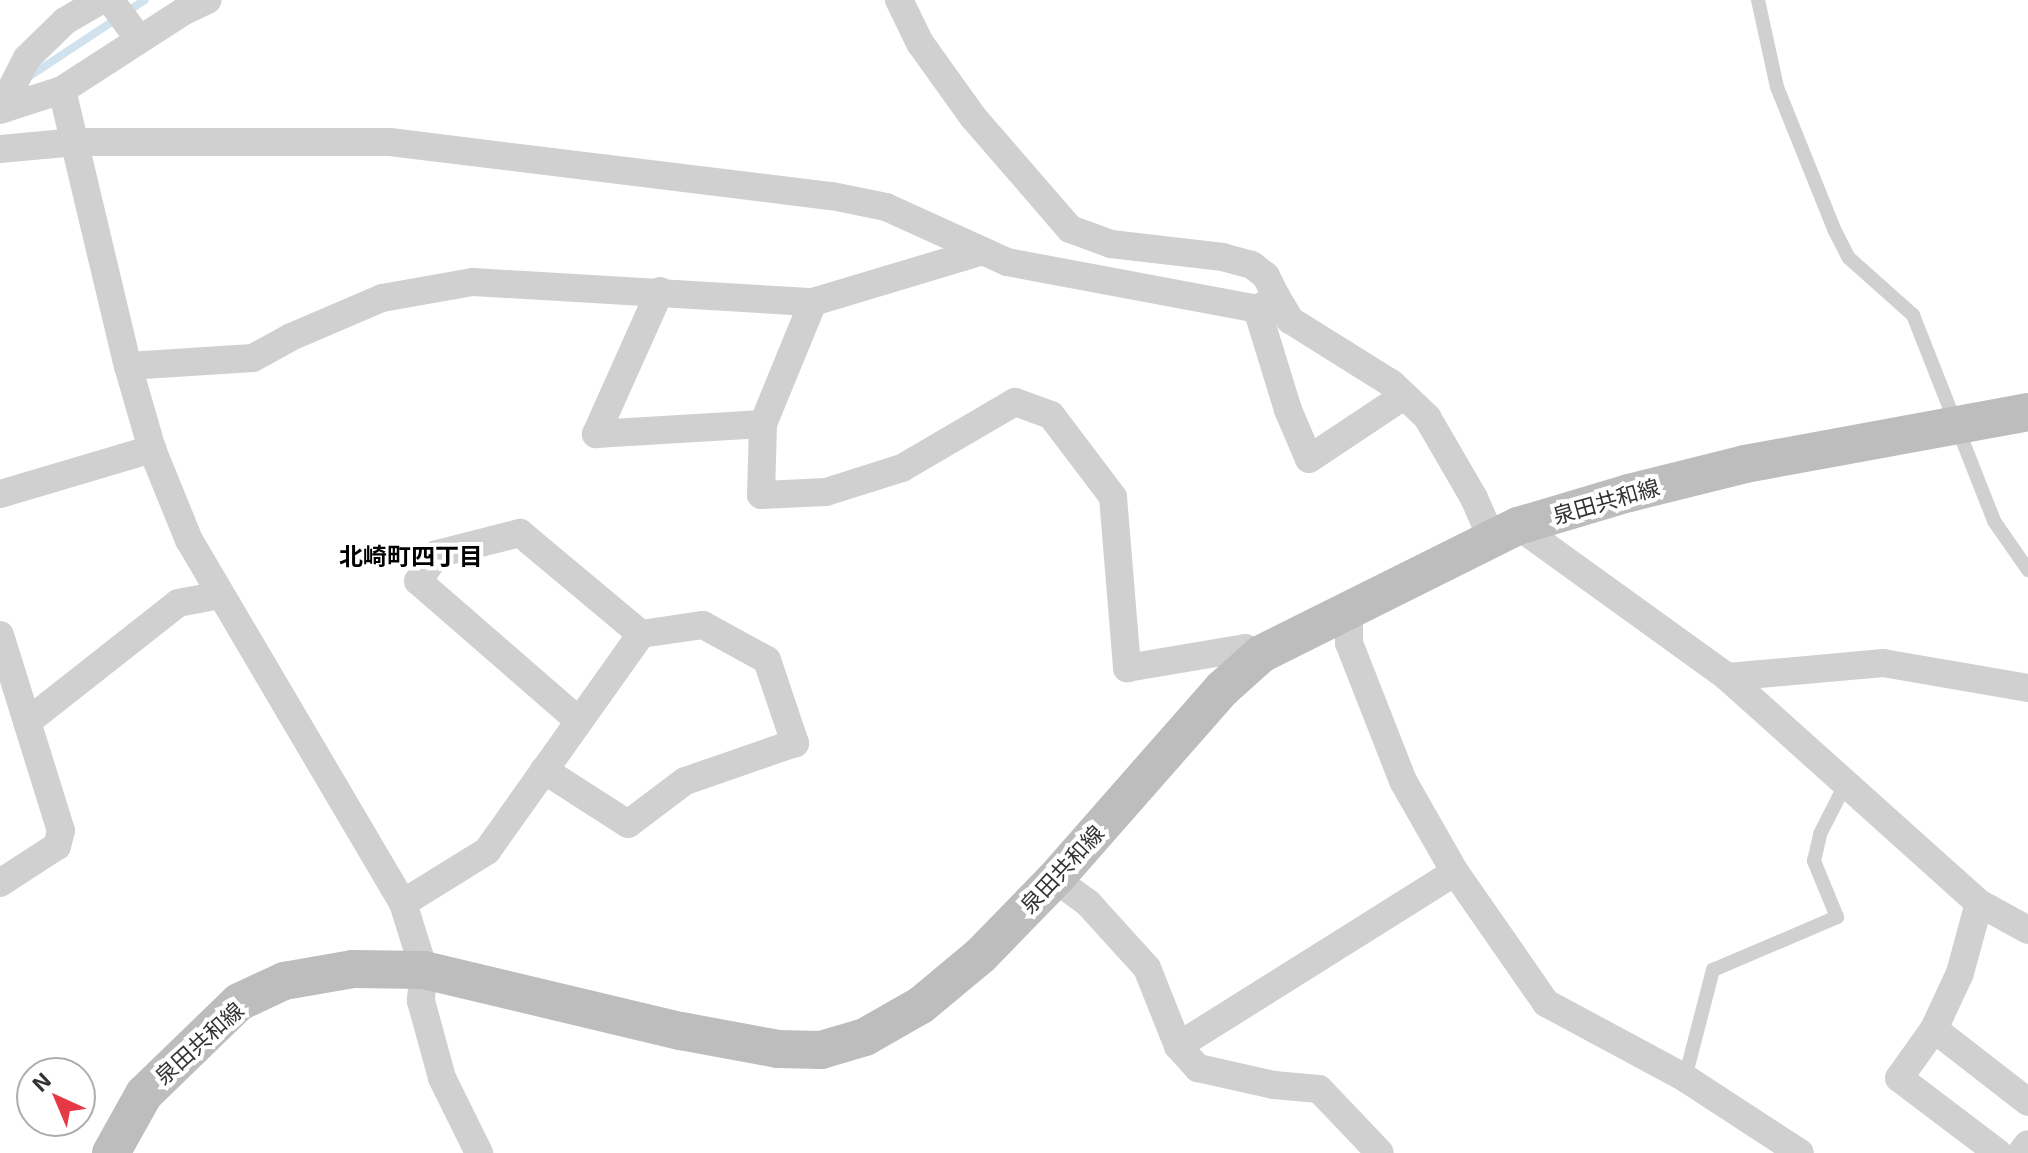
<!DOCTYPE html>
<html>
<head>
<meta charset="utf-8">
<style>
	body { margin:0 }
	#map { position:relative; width:2028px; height:1153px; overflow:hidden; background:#fff; font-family:"Exo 2","Noto Sans JP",sans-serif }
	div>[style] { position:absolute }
	.stream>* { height:8px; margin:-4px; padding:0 4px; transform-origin:4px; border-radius:4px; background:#cfe2ee }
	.service>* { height:14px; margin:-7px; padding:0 7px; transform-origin:7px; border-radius:7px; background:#d0d0d0 }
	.minor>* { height:28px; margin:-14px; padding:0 14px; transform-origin:14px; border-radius:14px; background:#d0d0d0 }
	.secondary>* { height:38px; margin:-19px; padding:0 19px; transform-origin:19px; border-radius:19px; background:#bdbdbd }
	span { translate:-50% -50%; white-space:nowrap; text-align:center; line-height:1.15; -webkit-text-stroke:8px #fff; paint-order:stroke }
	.street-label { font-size:22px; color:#333 }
	.neighbourhood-label { font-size:24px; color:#000; font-weight:700 }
	.north { position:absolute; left:16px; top:1057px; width:80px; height:80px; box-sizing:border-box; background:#fff; border:2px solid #adadad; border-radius:50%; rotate:316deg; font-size:22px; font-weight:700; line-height:32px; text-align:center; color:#333 }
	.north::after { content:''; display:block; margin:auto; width:28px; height:36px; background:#e63946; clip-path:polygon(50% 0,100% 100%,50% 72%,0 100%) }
</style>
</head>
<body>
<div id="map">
	<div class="stream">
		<div style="left:27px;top:78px;width:141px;rotate:-33.5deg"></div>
	</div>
	<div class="service">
		<div style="left:1758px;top:0;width:89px;rotate:77.7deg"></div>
		<div style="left:1777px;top:87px;width:155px;rotate:68.1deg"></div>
		<div style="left:1835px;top:231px;width:30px;rotate:63deg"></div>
		<div style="left:1849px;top:258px;width:86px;rotate:41.7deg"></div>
		<div style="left:1913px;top:315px;width:221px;rotate:68.5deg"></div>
		<div style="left:1994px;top:521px;width:60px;rotate:55.2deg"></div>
		<div style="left:1685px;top:1078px;width:112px;rotate:-75.5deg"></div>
		<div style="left:1713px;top:970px;width:135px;rotate:-23.1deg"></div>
		<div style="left:1837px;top:917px;width:61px;rotate:-112.3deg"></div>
		<div style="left:1814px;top:861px;width:28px;rotate:-77deg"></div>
		<div style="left:1820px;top:834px;width:55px;rotate:-63deg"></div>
	</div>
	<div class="minor">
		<div style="left:110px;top:0;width:49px;rotate:53.4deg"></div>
		<div style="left:62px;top:90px;width:284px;rotate:76.6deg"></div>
		<div style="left:128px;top:366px;width:86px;rotate:73.9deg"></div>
		<div style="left:152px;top:449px;width:98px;rotate:67.9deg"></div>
		<div style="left:189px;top:540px;width:421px;rotate:59.5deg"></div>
		<div style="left:403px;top:903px;width:70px;rotate:72.6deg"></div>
		<div style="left:424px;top:970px;width:31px;rotate:96deg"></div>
		<div style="left:421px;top:1001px;width:80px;rotate:74.7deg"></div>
		<div style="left:442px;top:1078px;width:84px;rotate:63.7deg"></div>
		<div style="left:1px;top:109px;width:57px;rotate:-63deg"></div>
		<div style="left:27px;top:58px;width:53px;rotate:-44.2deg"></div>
		<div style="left:65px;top:21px;width:42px;rotate:-30.3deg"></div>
		<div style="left:0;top:110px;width:65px;rotate:-17.9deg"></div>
		<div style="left:62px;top:90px;width:145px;rotate:-32.9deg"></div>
		<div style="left:184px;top:11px;width:26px;rotate:-25deg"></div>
		<div style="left:0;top:149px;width:76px;rotate:-5.3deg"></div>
		<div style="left:76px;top:142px;width:314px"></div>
		<div style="left:390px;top:142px;width:445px;rotate:7deg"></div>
		<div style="left:832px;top:196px;width:55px;rotate:11.5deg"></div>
		<div style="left:886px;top:207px;width:133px;rotate:24.4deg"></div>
		<div style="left:1007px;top:262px;width:254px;rotate:10.6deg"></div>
		<div style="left:1257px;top:309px;width:23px;rotate:-29deg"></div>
		<div style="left:1277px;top:298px;width:25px;rotate:-117deg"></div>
		<div style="left:1266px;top:276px;width:18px;rotate:-142deg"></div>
		<div style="left:1252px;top:265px;width:30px;rotate:-165deg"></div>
		<div style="left:1223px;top:257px;width:113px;rotate:-173.4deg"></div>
		<div style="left:1111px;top:244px;width:44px;rotate:-159.9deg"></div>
		<div style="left:1070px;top:229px;width:148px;rotate:-130.9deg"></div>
		<div style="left:973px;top:117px;width:91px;rotate:-125.6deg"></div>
		<div style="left:920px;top:43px;width:48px;rotate:-116deg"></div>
		<div style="left:660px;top:291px;width:157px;rotate:114.1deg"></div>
		<div style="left:596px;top:434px;width:167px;rotate:-3.4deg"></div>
		<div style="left:763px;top:424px;width:132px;rotate:-67.7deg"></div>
		<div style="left:1277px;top:298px;width:26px;rotate:59deg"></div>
		<div style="left:1290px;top:320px;width:119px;rotate:32deg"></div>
		<div style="left:1391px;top:383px;width:50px;rotate:43.4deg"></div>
		<div style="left:1427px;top:417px;width:94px;rotate:59.9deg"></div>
		<div style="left:1474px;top:498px;width:43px;rotate:66.4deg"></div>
		<div style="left:1257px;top:309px;width:106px;rotate:72.9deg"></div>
		<div style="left:1288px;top:410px;width:53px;rotate:66.8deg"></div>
		<div style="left:1309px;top:459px;width:114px;rotate:-33.6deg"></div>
		<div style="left:128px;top:366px;width:125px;rotate:-3.7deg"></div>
		<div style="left:253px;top:358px;width:43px;rotate:-28.9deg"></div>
		<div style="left:291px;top:337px;width:99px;rotate:-23.2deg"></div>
		<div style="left:382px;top:298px;width:92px;rotate:-10deg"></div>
		<div style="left:473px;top:282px;width:341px;rotate:3.4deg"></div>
		<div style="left:813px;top:302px;width:177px;rotate:-16.7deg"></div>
		<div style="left:763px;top:424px;width:71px;rotate:91.6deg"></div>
		<div style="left:761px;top:495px;width:65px;rotate:-2.6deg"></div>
		<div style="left:826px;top:492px;width:80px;rotate:-17.5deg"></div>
		<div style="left:902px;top:468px;width:131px;rotate:-30.3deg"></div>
		<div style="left:1015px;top:402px;width:38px;rotate:20deg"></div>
		<div style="left:1051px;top:415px;width:103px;rotate:52.9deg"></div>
		<div style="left:1113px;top:497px;width:172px;rotate:85.3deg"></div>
		<div style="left:1127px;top:668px;width:120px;rotate:-9.6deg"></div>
		<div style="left:1245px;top:648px;width:17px;rotate:21deg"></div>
		<div style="left:0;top:494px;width:159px;rotate:-16.5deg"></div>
		<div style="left:1518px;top:526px;width:258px;rotate:35.8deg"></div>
		<div style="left:1727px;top:677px;width:338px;rotate:41.9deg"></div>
		<div style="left:1979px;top:903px;width:56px;rotate:28.9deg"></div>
		<div style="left:1349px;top:613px;width:30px;rotate:90deg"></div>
		<div style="left:1349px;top:643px;width:148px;rotate:68.6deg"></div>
		<div style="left:1403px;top:781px;width:105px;rotate:60.3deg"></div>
		<div style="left:1455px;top:872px;width:160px;rotate:55.2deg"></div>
		<div style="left:1546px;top:1003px;width:158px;rotate:28.3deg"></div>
		<div style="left:1685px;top:1078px;width:137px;rotate:33.1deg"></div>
		<div style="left:0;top:635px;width:205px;rotate:72.7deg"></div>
		<div style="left:61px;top:831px;width:16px;rotate:105deg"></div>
		<div style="left:57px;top:846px;width:68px;rotate:147deg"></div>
		<div style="left:1727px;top:677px;width:157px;rotate:-5.1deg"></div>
		<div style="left:1883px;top:663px;width:147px;rotate:9.8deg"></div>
		<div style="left:579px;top:721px;width:213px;rotate:-139deg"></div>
		<div style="left:418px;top:581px;width:33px;rotate:-55deg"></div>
		<div style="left:437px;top:554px;width:86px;rotate:-14.2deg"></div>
		<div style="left:520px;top:533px;width:158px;rotate:39.9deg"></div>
		<div style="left:27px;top:722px;width:192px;rotate:-38.2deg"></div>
		<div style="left:178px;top:603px;width:43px;rotate:-10.8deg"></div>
		<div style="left:1055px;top:879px;width:41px;rotate:36deg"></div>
		<div style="left:1088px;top:903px;width:88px;rotate:47.8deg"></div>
		<div style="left:1147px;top:968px;width:84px;rotate:68.3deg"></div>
		<div style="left:1178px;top:1046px;width:30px;rotate:48deg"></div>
		<div style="left:1198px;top:1068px;width:78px;rotate:12.6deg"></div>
		<div style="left:1274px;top:1085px;width:45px;rotate:5.1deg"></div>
		<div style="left:1319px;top:1089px;width:88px;rotate:46.4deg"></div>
		<div style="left:403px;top:903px;width:99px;rotate:-31.8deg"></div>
		<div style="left:487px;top:851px;width:266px;rotate:-54.6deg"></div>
		<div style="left:641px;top:634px;width:63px;rotate:-8.3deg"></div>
		<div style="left:703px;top:625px;width:73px;rotate:28.7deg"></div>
		<div style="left:767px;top:660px;width:88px;rotate:71.4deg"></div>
		<div style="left:795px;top:743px;width:116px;rotate:160.9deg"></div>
		<div style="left:685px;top:781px;width:71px;rotate:143deg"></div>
		<div style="left:628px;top:824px;width:100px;rotate:-147.3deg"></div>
		<div style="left:1979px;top:903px;width:73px;rotate:105.2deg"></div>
		<div style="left:1960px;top:973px;width:62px;rotate:114.9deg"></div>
		<div style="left:1934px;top:1029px;width:60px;rotate:125.5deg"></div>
		<div style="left:1899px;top:1078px;width:124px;rotate:37.1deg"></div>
		<div style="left:1934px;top:1029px;width:119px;rotate:37.8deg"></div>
		<div style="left:1178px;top:1046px;width:327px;rotate:-32.1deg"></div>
		<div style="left:2021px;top:1153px;width:11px;rotate:-52deg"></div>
	</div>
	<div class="secondary">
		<div style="left:111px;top:1153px;width:68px;rotate:-60.8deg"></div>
		<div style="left:144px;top:1094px;width:132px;rotate:-44.1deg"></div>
		<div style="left:239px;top:1002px;width:50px;rotate:-25deg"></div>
		<div style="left:284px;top:981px;width:70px;rotate:-9.9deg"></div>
		<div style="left:353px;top:969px;width:71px;rotate:0.8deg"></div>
		<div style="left:424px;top:970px;width:264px;rotate:13.4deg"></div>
		<div style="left:681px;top:1031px;width:99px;rotate:10.5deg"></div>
		<div style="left:778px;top:1049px;width:43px;rotate:1.3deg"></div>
		<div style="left:821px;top:1050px;width:46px;rotate:-16.5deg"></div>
		<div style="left:865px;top:1037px;width:64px;rotate:-29.7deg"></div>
		<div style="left:921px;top:1005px;width:78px;rotate:-39.8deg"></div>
		<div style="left:981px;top:955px;width:106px;rotate:-45.8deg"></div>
		<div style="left:1055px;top:879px;width:253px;rotate:-48.7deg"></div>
		<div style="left:1222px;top:689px;width:52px;rotate:-41.9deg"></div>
		<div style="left:1261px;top:654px;width:287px;rotate:-26.5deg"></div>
		<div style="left:1518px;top:526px;width:116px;rotate:-16.6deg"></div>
		<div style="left:1629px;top:493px;width:120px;rotate:-14deg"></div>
		<div style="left:1745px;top:464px;width:288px;rotate:-10.4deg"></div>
	</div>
	<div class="street-label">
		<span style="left:1606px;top:501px;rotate:-16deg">泉田共和線</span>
		<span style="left:1062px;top:869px;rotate:-47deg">泉田共和線</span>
		<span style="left:199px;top:1043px;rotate:-42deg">泉田共和線</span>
	</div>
	<div class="neighbourhood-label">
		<span style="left:411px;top:556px">北崎町四丁目</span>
	</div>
	<div class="north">N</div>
</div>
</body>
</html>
